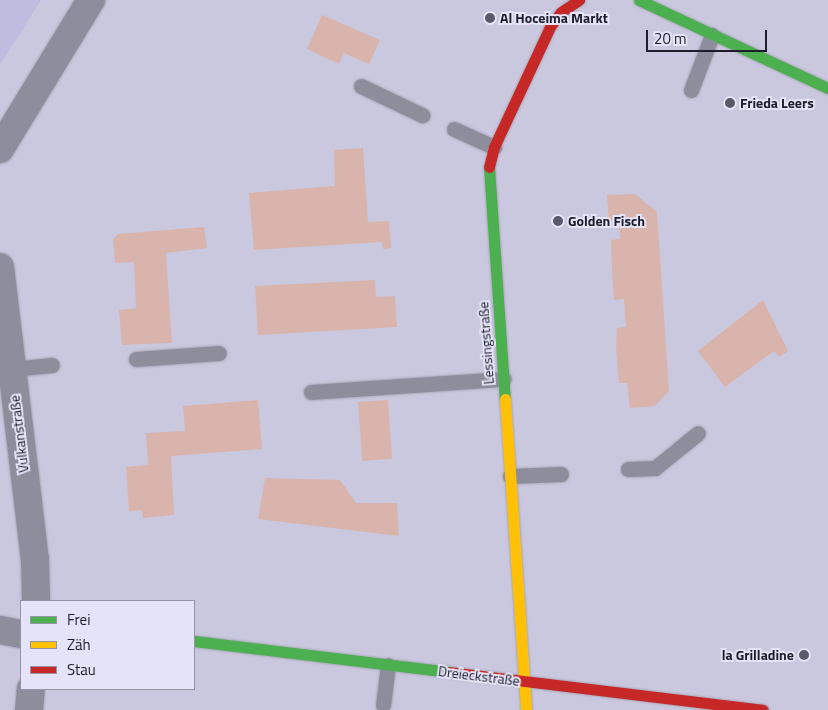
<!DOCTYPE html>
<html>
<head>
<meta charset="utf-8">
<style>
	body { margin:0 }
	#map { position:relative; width:828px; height:710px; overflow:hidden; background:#cac8de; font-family:"Titillium Web",sans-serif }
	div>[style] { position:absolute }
	.built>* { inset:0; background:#bfbcdf }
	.green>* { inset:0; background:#d8b4ad; transform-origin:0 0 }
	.roads { filter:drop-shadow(0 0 1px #a9a7b9) drop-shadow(0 0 1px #a9a7b9) }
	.lane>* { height:15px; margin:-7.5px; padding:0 7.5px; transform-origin:7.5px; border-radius:7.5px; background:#8e8d9c }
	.street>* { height:28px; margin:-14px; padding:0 14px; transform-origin:14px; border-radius:14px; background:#8e8d9c }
	.fast>* { height:11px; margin:-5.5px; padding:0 5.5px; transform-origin:5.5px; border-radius:5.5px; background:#4caf50 }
	.slow>* { height:11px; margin:-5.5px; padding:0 5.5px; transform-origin:5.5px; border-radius:5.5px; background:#ffc107 }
	.jam>* { height:11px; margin:-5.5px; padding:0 5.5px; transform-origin:5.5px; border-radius:5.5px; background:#c62828 }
	.dots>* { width:14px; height:14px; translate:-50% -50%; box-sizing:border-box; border:2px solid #e4e3f7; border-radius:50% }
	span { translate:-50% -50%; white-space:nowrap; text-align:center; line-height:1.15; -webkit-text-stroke:4px #e4e3f7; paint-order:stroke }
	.poi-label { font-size:14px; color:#1e1d2b; font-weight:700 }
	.left { translate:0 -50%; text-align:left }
	.right { translate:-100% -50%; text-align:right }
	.street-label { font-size:14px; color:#1e1d2b }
	.legend { position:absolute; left:20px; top:600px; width:175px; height:90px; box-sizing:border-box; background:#e4e3f7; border:1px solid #9594a5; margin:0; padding:6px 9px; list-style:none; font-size:15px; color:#1e1d2b }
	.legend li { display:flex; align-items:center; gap:10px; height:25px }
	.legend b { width:25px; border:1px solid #9594a5 }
	.scale { position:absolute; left:646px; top:30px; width:121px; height:22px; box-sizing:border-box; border:2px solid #1e1d2b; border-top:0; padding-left:6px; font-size:15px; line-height:18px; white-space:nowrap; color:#1e1d2b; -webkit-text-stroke:4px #e4e3f7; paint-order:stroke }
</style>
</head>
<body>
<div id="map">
	<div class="built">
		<div style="clip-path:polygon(0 0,41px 0,0 65px)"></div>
	</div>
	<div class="green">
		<div style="clip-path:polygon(322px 15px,380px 40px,369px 64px,344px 53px,339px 64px,307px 49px)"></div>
		<div style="clip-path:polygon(363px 148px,368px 222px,389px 221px,391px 248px,383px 249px,382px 242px,254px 250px,249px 193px,335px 186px,334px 150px)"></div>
		<div style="clip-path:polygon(635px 194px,657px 212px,669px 391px,655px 406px,630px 408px,627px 383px,619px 383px,616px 347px,617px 328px,626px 327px,624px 299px,614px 300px,612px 271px,611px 240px,620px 239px,619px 221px,609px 221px,607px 195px)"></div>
		<div style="clip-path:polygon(204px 227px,207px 248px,166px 253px,172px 343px,122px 345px,119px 310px,136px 308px,134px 262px,115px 263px,113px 239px,118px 234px)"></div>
		<div style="clip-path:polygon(375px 280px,376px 297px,395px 296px,397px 327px,258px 335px,255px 286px)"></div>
		<div style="clip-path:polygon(763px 300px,788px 351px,779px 357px,774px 351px,725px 387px,698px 351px)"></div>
		<div style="clip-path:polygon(258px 400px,262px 449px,171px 456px,174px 515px,143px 518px,142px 510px,129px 511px,126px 467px,148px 465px,146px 433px,185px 431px,183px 406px)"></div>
		<div style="left:388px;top:400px;width:59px;height:30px;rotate:86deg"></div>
		<div style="clip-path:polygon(265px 478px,340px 480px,356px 503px,397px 503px,399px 536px,258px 519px)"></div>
	</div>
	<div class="roads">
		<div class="lane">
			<div style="left:361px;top:86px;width:68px;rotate:25.4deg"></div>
			<div style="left:691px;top:90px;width:59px;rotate:-69.1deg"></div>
			<div style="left:454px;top:129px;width:44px;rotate:24.2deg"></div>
			<div style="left:136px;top:359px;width:83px;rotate:-4.1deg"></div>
			<div style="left:12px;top:369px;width:40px;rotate:-5.7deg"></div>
			<div style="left:311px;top:392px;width:193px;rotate:-3.9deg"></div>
			<div style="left:628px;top:469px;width:27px;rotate:-2deg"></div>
			<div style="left:655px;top:468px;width:55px;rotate:-39.1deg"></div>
			<div style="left:510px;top:476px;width:51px;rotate:-2.2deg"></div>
			<div style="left:383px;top:705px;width:40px;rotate:-82.9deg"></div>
		</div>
		<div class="street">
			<div style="left:0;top:149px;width:175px;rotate:-58.6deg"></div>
			<div style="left:0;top:267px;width:295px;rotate:83.2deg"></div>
			<div style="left:35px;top:560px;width:41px;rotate:88.6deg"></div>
			<div style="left:0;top:630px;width:21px;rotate:11deg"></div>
			<div style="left:29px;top:710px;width:21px;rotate:-85deg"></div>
		</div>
		<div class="fast">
			<div style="left:639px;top:0;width:208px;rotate:25deg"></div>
			<div style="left:489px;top:167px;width:233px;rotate:86.1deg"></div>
			<div style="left:194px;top:641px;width:258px;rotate:6.9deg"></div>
		</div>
		<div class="slow">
			<div style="left:505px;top:399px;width:312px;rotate:86.1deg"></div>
		</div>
		<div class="jam">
			<div style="left:489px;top:167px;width:21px;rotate:-76deg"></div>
			<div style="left:494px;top:147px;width:135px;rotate:-65deg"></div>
			<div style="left:551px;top:25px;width:16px;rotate:-52deg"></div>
			<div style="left:561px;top:12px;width:22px;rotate:-34deg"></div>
			<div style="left:450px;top:672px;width:315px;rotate:6.9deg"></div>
		</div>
	</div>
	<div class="dots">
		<div style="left:490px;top:18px;background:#5a596a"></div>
		<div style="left:730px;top:103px;background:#5a596a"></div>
		<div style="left:558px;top:221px;background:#5a596a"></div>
		<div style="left:804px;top:655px;background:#5a596a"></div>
	</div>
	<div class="poi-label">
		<span class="left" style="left:500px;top:18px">Al Hoceima Markt</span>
		<span class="left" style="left:740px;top:103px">Frieda Leers</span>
		<span class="left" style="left:568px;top:221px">Golden Fisch</span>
		<span class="right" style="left:794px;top:655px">la Grilladine</span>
	</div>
	<div class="street-label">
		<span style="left:486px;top:343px;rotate:-94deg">Lessingstraße</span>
		<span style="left:19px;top:434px;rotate:-97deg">Vulkanstraße</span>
		<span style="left:479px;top:676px;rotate:7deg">Dreieckstraße</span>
	</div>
	<ul class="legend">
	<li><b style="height:6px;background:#4caf50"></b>Frei</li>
	<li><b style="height:6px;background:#ffc107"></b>Zäh</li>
	<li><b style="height:6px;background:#c62828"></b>Stau</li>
	</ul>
	<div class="scale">20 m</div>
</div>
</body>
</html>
